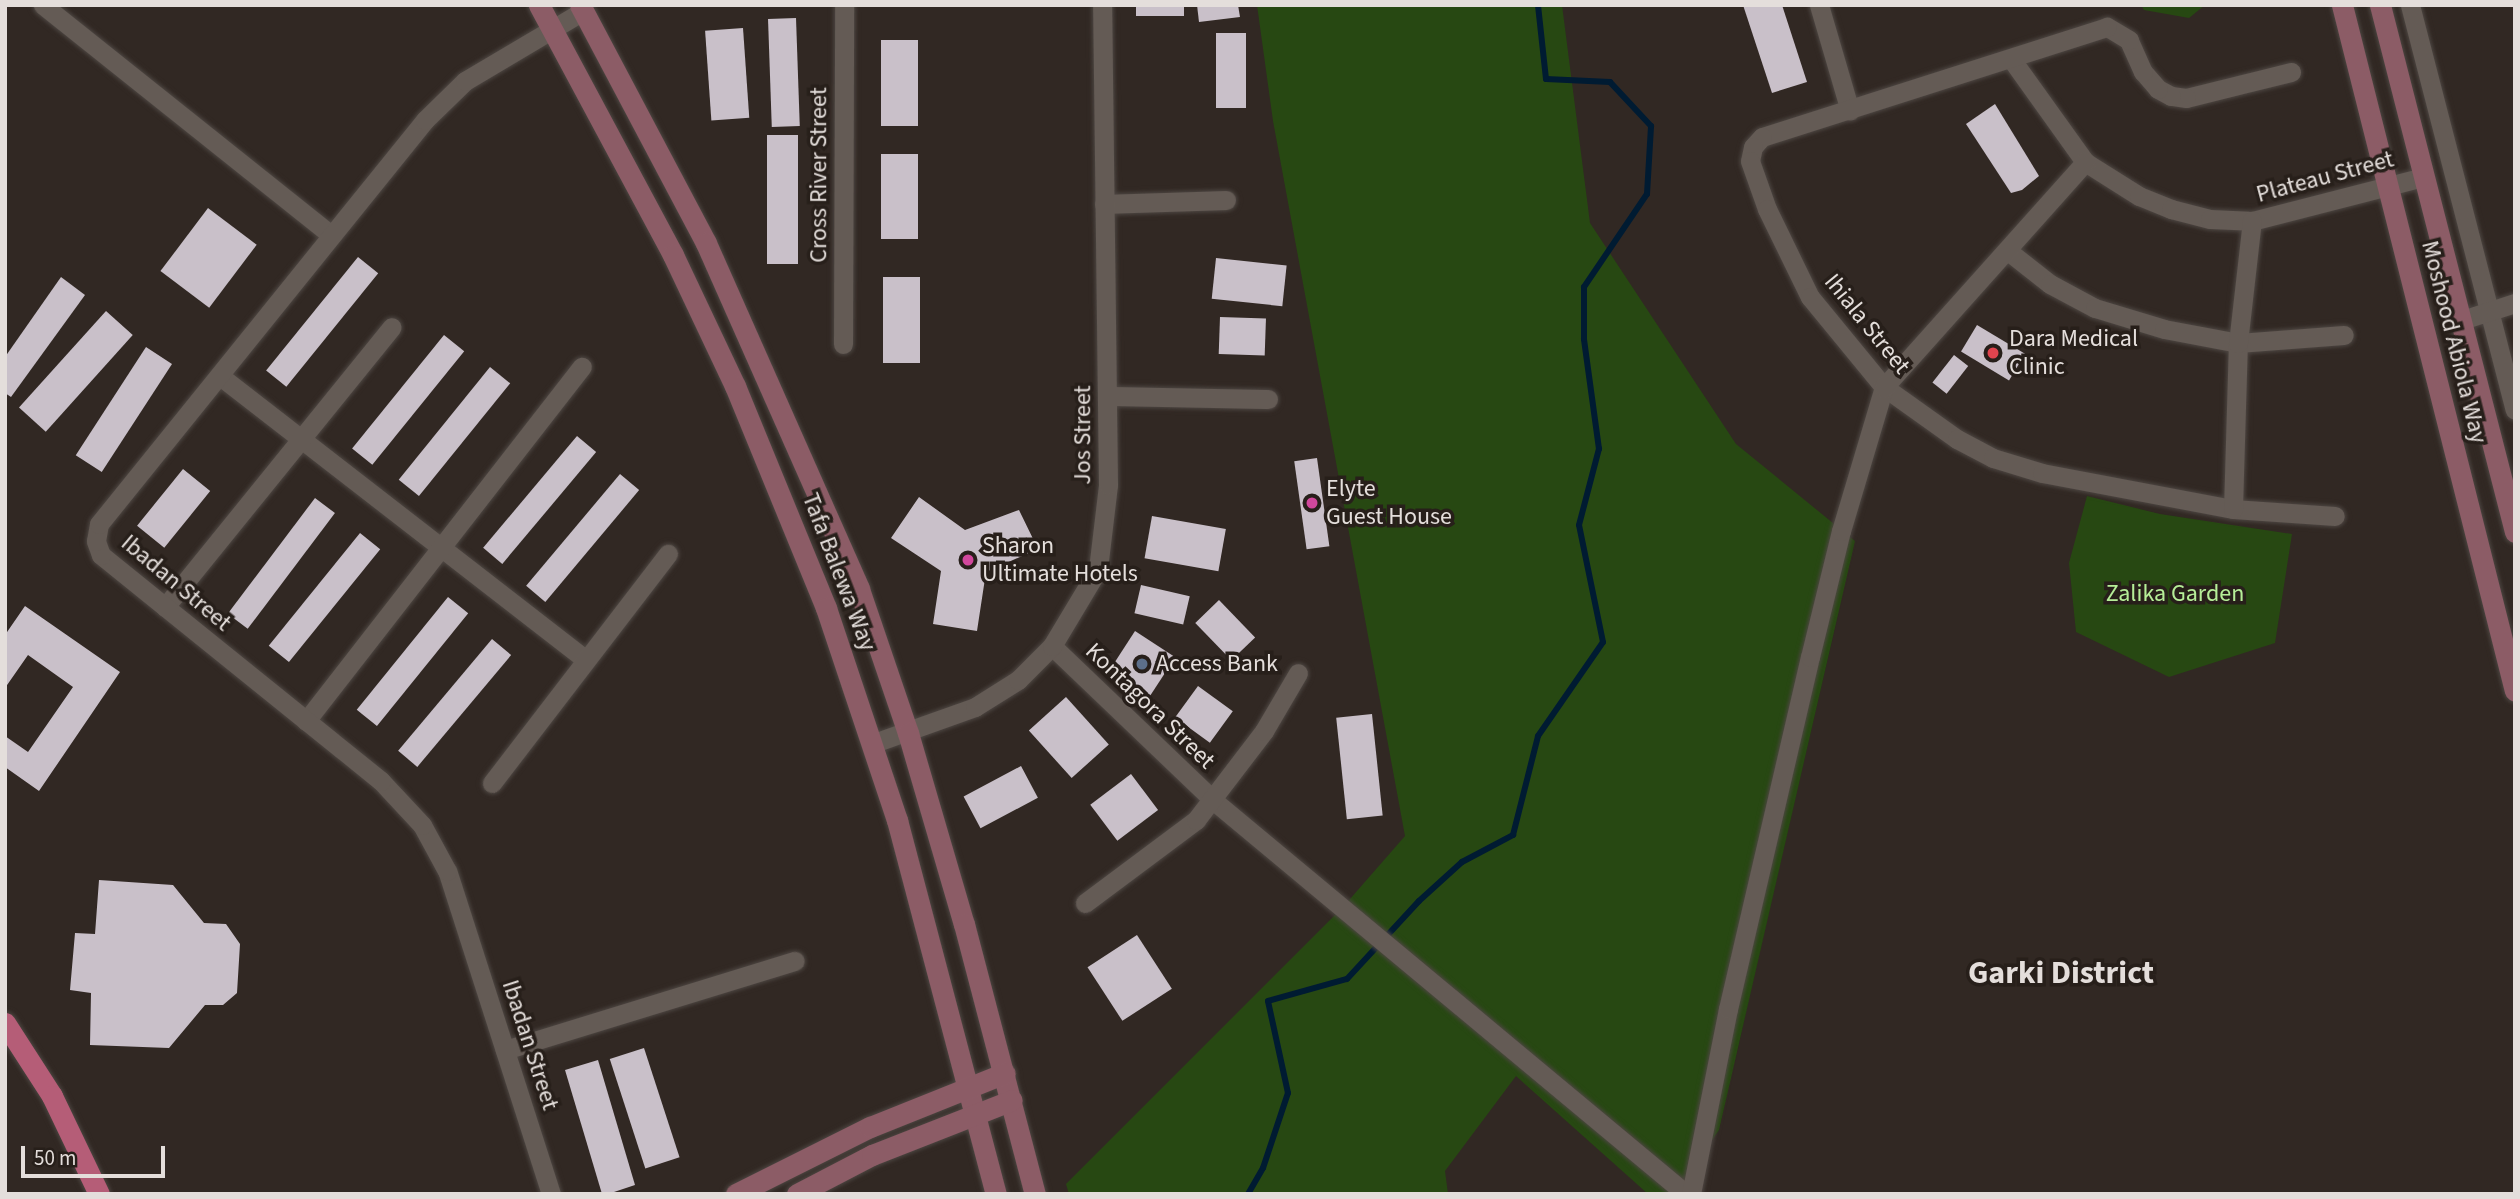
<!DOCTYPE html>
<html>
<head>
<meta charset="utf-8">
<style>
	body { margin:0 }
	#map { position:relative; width:2520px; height:1199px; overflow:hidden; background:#312823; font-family:"Source Sans 3",sans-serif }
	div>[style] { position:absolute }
	.green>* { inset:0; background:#274812 }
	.stream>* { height:6px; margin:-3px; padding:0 3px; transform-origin:3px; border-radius:3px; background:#001b32 }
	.building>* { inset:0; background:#c9c0c9; transform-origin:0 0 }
	.roads { filter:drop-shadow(0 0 2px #4d4642) drop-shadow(0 0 2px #4d4642) }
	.street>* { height:19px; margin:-9.5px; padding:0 9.5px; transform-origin:9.5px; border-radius:9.5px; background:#645b55 }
	.secondary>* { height:21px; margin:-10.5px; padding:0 10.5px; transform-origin:10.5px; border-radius:10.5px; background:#8c5c66 }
	.primary>* { height:21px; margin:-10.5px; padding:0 10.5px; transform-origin:10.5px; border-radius:10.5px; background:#b55d77 }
	.dots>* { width:19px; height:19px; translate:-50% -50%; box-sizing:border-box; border:4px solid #271f1a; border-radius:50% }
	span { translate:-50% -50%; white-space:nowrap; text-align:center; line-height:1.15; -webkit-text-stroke:7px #271f1a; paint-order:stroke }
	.street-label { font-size:24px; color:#e4dedb }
	.poi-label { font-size:24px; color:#e4dedb }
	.left { translate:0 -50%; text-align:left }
	.park-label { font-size:24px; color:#b6ee98 }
	.district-label { font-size:32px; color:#e4dedb; font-weight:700 }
	.frame { position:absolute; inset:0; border:7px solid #e4dedb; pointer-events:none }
	.scale { position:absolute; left:21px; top:1146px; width:144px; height:32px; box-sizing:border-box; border:4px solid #e4dedb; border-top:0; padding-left:9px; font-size:21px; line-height:24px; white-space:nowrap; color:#e4dedb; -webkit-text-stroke:5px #271f1a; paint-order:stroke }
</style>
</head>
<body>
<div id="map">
	<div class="green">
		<div style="clip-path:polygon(1257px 5px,1562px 5px,1590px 223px,1736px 444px,1855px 541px,1719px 1130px,1676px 1194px,1648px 1194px,1516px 1076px,1445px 1171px,1448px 1194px,1069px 1194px,1066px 1184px,1343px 907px,1405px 836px,1273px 121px)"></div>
		<div style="clip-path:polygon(2141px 5px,2205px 5px,2189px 18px,2144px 10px)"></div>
		<div style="clip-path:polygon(2087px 496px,2160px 514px,2292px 534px,2275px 643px,2169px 677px,2076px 632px,2069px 563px)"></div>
	</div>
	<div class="stream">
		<div style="left:1248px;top:1194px;width:30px;rotate:-60deg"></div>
		<div style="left:1263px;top:1168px;width:79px;rotate:-71.6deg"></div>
		<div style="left:1288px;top:1093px;width:94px;rotate:-102.3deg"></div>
		<div style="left:1268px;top:1001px;width:82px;rotate:-15.6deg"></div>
		<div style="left:1347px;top:979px;width:106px;rotate:-47.3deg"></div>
		<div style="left:1419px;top:901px;width:58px;rotate:-42.2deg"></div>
		<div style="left:1462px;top:862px;width:58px;rotate:-27.9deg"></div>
		<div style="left:1513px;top:835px;width:102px;rotate:-75.8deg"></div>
		<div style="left:1538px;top:736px;width:114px;rotate:-55.3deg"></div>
		<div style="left:1603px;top:642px;width:119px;rotate:-101.6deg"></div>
		<div style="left:1579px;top:525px;width:79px;rotate:-75.3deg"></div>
		<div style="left:1599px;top:449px;width:111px;rotate:-97.8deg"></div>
		<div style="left:1584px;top:339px;width:52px;rotate:-90deg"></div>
		<div style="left:1584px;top:287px;width:112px;rotate:-55.9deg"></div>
		<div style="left:1647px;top:194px;width:68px;rotate:-86.6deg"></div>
		<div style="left:1651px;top:126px;width:60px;rotate:-133deg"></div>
		<div style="left:1610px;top:82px;width:64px;rotate:-177.3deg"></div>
		<div style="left:1546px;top:79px;width:74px;rotate:-96.2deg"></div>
	</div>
	<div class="building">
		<div style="left:1136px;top:5px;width:48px;height:11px"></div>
		<div style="clip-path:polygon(1197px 5px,1238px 5px,1240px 17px,1199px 22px)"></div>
		<div style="clip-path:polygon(1743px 5px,1782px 5px,1807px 82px,1772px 93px)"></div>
		<div style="left:796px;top:18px;width:108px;height:28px;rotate:88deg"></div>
		<div style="left:743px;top:28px;width:90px;height:38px;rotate:86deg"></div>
		<div style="left:1216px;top:33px;width:30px;height:75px"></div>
		<div style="left:881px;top:40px;width:37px;height:86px"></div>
		<div style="clip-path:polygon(1995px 104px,2039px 176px,2022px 190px,2011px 193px,1966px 124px)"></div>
		<div style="left:798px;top:135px;width:129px;height:31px;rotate:90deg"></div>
		<div style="left:881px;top:154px;width:37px;height:85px"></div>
		<div style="left:208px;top:208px;width:61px;height:79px;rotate:37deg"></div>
		<div style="left:358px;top:257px;width:26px;height:146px;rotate:39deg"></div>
		<div style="left:1216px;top:258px;width:71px;height:41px;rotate:6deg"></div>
		<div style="clip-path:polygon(61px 277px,85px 295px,11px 397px,5px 393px,5px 357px)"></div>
		<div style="left:883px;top:277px;width:37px;height:86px"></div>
		<div style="left:106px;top:311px;width:36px;height:130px;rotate:42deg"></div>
		<div style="left:1220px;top:317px;width:46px;height:37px;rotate:2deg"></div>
		<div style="left:1977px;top:325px;width:56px;height:31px;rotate:31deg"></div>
		<div style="left:444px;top:335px;width:26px;height:146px;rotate:39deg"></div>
		<div style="left:146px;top:347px;width:31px;height:129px;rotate:33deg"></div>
		<div style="left:1954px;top:355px;width:18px;height:35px;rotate:38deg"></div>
		<div style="left:490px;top:367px;width:26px;height:145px;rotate:39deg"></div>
		<div style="left:577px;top:436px;width:25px;height:146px;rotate:40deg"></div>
		<div style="left:1317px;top:458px;width:89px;height:23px;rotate:82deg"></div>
		<div style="left:183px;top:469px;width:35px;height:73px;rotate:39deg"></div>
		<div style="left:620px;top:474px;width:25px;height:146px;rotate:40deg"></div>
		<div style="clip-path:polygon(919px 497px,965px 530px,1019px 510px,1038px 549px,986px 572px,977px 631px,933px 624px,941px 571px,891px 538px)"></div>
		<div style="left:315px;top:498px;width:25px;height:145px;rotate:37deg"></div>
		<div style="left:1152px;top:516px;width:75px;height:43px;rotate:10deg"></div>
		<div style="left:360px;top:533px;width:26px;height:145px;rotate:39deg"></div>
		<div style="left:1141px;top:585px;width:50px;height:29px;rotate:13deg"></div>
		<div style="left:448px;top:597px;width:26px;height:145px;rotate:39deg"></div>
		<div style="left:1219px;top:600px;width:52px;height:33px;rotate:46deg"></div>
		<div style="clip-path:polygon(25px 606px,120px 672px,39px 791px,5px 767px,5px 736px,28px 752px,73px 687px,28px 655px,5px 688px,5px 635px)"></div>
		<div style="left:1135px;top:631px;width:48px;height:47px;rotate:33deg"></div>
		<div style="left:492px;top:639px;width:25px;height:146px;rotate:40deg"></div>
		<div style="left:1198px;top:686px;width:43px;height:39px;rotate:36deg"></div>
		<div style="left:1066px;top:697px;width:64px;height:50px;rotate:48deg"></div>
		<div style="left:1372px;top:714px;width:102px;height:36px;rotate:84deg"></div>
		<div style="left:1021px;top:766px;width:36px;height:65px;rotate:62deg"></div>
		<div style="left:1131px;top:774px;width:45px;height:51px;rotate:53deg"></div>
		<div style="clip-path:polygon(99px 880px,173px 885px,204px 923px,226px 924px,240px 944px,237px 993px,223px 1005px,205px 1005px,169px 1048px,90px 1045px,91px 993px,70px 990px,75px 933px,95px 934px)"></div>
		<div style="left:1137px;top:935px;width:64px;height:59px;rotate:57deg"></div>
		<div style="left:644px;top:1048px;width:115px;height:36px;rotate:72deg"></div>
		<div style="clip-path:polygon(598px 1060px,635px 1185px,608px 1194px,602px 1194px,565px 1070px)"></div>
	</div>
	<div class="roads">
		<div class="street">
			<div style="left:43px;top:5px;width:369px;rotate:38.6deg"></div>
			<div style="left:1819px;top:5px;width:110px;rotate:73.7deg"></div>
			<div style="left:2410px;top:5px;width:418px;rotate:75.5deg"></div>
			<div style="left:2012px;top:60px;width:125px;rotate:54.4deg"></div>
			<div style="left:2085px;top:162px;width:64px;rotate:32.2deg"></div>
			<div style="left:2139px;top:196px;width:35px;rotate:22deg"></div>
			<div style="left:2171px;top:209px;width:40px;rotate:14.4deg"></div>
			<div style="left:2210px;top:219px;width:42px;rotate:2.7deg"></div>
			<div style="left:2252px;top:221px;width:177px;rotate:-14.4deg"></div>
			<div style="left:2291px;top:72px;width:108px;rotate:166.1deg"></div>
			<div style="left:2186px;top:98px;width:15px;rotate:-172deg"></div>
			<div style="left:2171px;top:96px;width:15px;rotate:-152deg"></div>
			<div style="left:2158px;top:89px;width:23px;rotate:-131deg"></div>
			<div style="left:2143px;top:72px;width:35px;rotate:-114deg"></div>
			<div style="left:2129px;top:40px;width:26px;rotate:-149deg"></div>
			<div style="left:2107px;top:27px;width:362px;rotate:162.3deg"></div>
			<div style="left:1762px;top:137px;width:13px;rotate:132deg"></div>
			<div style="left:1753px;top:147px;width:14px;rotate:102deg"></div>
			<div style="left:1750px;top:161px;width:51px;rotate:70.5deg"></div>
			<div style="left:1767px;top:209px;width:98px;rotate:64deg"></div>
			<div style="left:1810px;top:297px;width:117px;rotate:50.6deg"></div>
			<div style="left:1884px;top:387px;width:90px;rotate:35.5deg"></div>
			<div style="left:1957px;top:439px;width:41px;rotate:27.8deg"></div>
			<div style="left:1993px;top:458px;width:51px;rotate:17deg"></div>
			<div style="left:2042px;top:473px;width:194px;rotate:10.7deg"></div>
			<div style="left:2233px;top:509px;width:102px;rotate:3.9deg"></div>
			<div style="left:1104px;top:204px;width:122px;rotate:-1.9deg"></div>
			<div style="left:2008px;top:251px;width:53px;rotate:38.2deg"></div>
			<div style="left:2050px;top:284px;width:51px;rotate:28.1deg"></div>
			<div style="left:2095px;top:308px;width:72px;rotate:16.9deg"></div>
			<div style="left:2164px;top:329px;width:75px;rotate:10.7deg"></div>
			<div style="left:2238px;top:343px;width:106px;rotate:-4.3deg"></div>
			<div style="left:2462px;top:320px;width:56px;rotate:-17.8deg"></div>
			<div style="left:843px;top:344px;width:339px;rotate:-89.8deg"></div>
			<div style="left:220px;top:376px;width:463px;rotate:37.8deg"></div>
			<div style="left:1108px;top:396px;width:160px;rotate:1.1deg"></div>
			<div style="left:2233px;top:509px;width:166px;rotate:-88.3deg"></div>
			<div style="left:2238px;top:343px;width:123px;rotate:-83.5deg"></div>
			<div style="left:165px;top:607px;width:360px;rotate:-51deg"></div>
			<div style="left:1052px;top:646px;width:224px;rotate:43.7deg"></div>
			<div style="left:1214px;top:801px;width:614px;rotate:39.78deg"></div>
			<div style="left:306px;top:721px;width:449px;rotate:-52.1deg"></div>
			<div style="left:874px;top:743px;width:107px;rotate:-19.6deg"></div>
			<div style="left:975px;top:707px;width:51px;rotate:-32.1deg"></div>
			<div style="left:1018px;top:680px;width:48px;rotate:-45deg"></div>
			<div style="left:1052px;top:646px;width:90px;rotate:-59.1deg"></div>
			<div style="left:1098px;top:569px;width:85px;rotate:-83.2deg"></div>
			<div style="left:1108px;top:485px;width:480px;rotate:-90.7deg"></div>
			<div style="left:492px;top:783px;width:289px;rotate:-52.5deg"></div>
			<div style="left:1085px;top:903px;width:139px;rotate:-36.8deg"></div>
			<div style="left:1196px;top:820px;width:112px;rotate:-52.6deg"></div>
			<div style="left:1264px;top:731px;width:67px;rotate:-59.6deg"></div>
			<div style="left:505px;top:1050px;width:303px;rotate:-17.1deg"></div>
			<div style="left:551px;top:1194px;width:339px;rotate:-107.8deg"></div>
			<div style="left:447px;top:871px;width:52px;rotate:-118.5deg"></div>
			<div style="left:422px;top:825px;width:60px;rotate:-133deg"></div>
			<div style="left:381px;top:781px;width:360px;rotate:-141.1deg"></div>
			<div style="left:101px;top:555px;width:15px;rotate:-110deg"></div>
			<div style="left:96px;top:541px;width:17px;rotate:-80deg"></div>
			<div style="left:99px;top:524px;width:519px;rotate:-51.1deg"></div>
			<div style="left:425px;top:120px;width:56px;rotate:-44.3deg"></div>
			<div style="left:465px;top:81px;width:137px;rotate:-30.7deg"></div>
			<div style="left:1691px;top:1194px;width:189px;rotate:-78.7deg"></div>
			<div style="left:1728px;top:1009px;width:361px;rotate:-76.9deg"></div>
			<div style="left:1810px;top:657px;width:130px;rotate:-76.2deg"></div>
			<div style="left:1841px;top:531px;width:150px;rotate:-73.4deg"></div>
			<div style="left:1884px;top:387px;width:302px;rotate:-48.2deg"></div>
		</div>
		<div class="secondary">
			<div style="left:539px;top:5px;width:284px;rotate:61.8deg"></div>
			<div style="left:673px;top:255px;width:145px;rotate:64.7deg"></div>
			<div style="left:735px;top:386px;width:240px;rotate:67.7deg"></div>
			<div style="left:826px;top:608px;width:224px;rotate:71.5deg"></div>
			<div style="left:897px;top:820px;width:387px;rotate:75.2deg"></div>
			<div style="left:580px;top:5px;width:269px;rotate:62.1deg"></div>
			<div style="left:706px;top:243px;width:378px;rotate:66.1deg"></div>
			<div style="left:859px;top:589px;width:152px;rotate:71.2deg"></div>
			<div style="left:908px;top:733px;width:199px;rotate:73.7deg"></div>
			<div style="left:964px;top:924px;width:279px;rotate:75.3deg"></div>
			<div style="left:2342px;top:5px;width:707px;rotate:75.85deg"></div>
			<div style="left:2380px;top:5px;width:544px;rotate:75.63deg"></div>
			<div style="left:736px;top:1194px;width:150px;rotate:-26.6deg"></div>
			<div style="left:870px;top:1127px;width:145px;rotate:-21.8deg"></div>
			<div style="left:797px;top:1194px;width:85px;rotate:-27.5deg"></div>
			<div style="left:872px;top:1155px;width:150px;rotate:-21.4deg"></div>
		</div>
		<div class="primary">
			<div style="left:5px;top:1023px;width:87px;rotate:57.2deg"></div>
			<div style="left:52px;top:1096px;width:109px;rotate:64.4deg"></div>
		</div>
	</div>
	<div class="dots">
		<div style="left:1993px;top:353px;background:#e0444e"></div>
		<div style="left:1312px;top:503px;background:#d1479c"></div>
		<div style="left:968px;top:560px;background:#d1479c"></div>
		<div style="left:1142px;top:664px;background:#5c6f8a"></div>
	</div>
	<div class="street-label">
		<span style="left:819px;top:175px;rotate:-90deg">Cross River Street</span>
		<span style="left:2325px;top:177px;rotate:-15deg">Plateau Street</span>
		<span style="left:1867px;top:324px;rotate:51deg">Ihiala Street</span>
		<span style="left:2454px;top:342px;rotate:76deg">Moshood Abiola Way</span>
		<span style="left:1083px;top:435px;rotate:-90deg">Jos Street</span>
		<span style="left:839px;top:572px;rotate:69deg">Tafa Balewa Way</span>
		<span style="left:176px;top:583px;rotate:40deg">Ibadan Street</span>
		<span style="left:1150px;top:706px;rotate:44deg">Kontagora Street</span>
		<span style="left:530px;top:1045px;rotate:72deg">Ibadan Street</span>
	</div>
	<div class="poi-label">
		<span class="left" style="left:2009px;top:353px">Dara Medical<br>Clinic</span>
		<span class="left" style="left:1326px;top:503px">Elyte<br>Guest House</span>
		<span class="left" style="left:982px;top:560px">Sharon<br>Ultimate Hotels</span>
		<span class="left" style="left:1156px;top:664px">Access Bank</span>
	</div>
	<div class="park-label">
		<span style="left:2175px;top:594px">Zalika Garden</span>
	</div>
	<div class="district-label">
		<span style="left:2061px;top:973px">Garki District</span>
	</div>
	<div class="frame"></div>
	<div class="scale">50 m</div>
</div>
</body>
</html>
